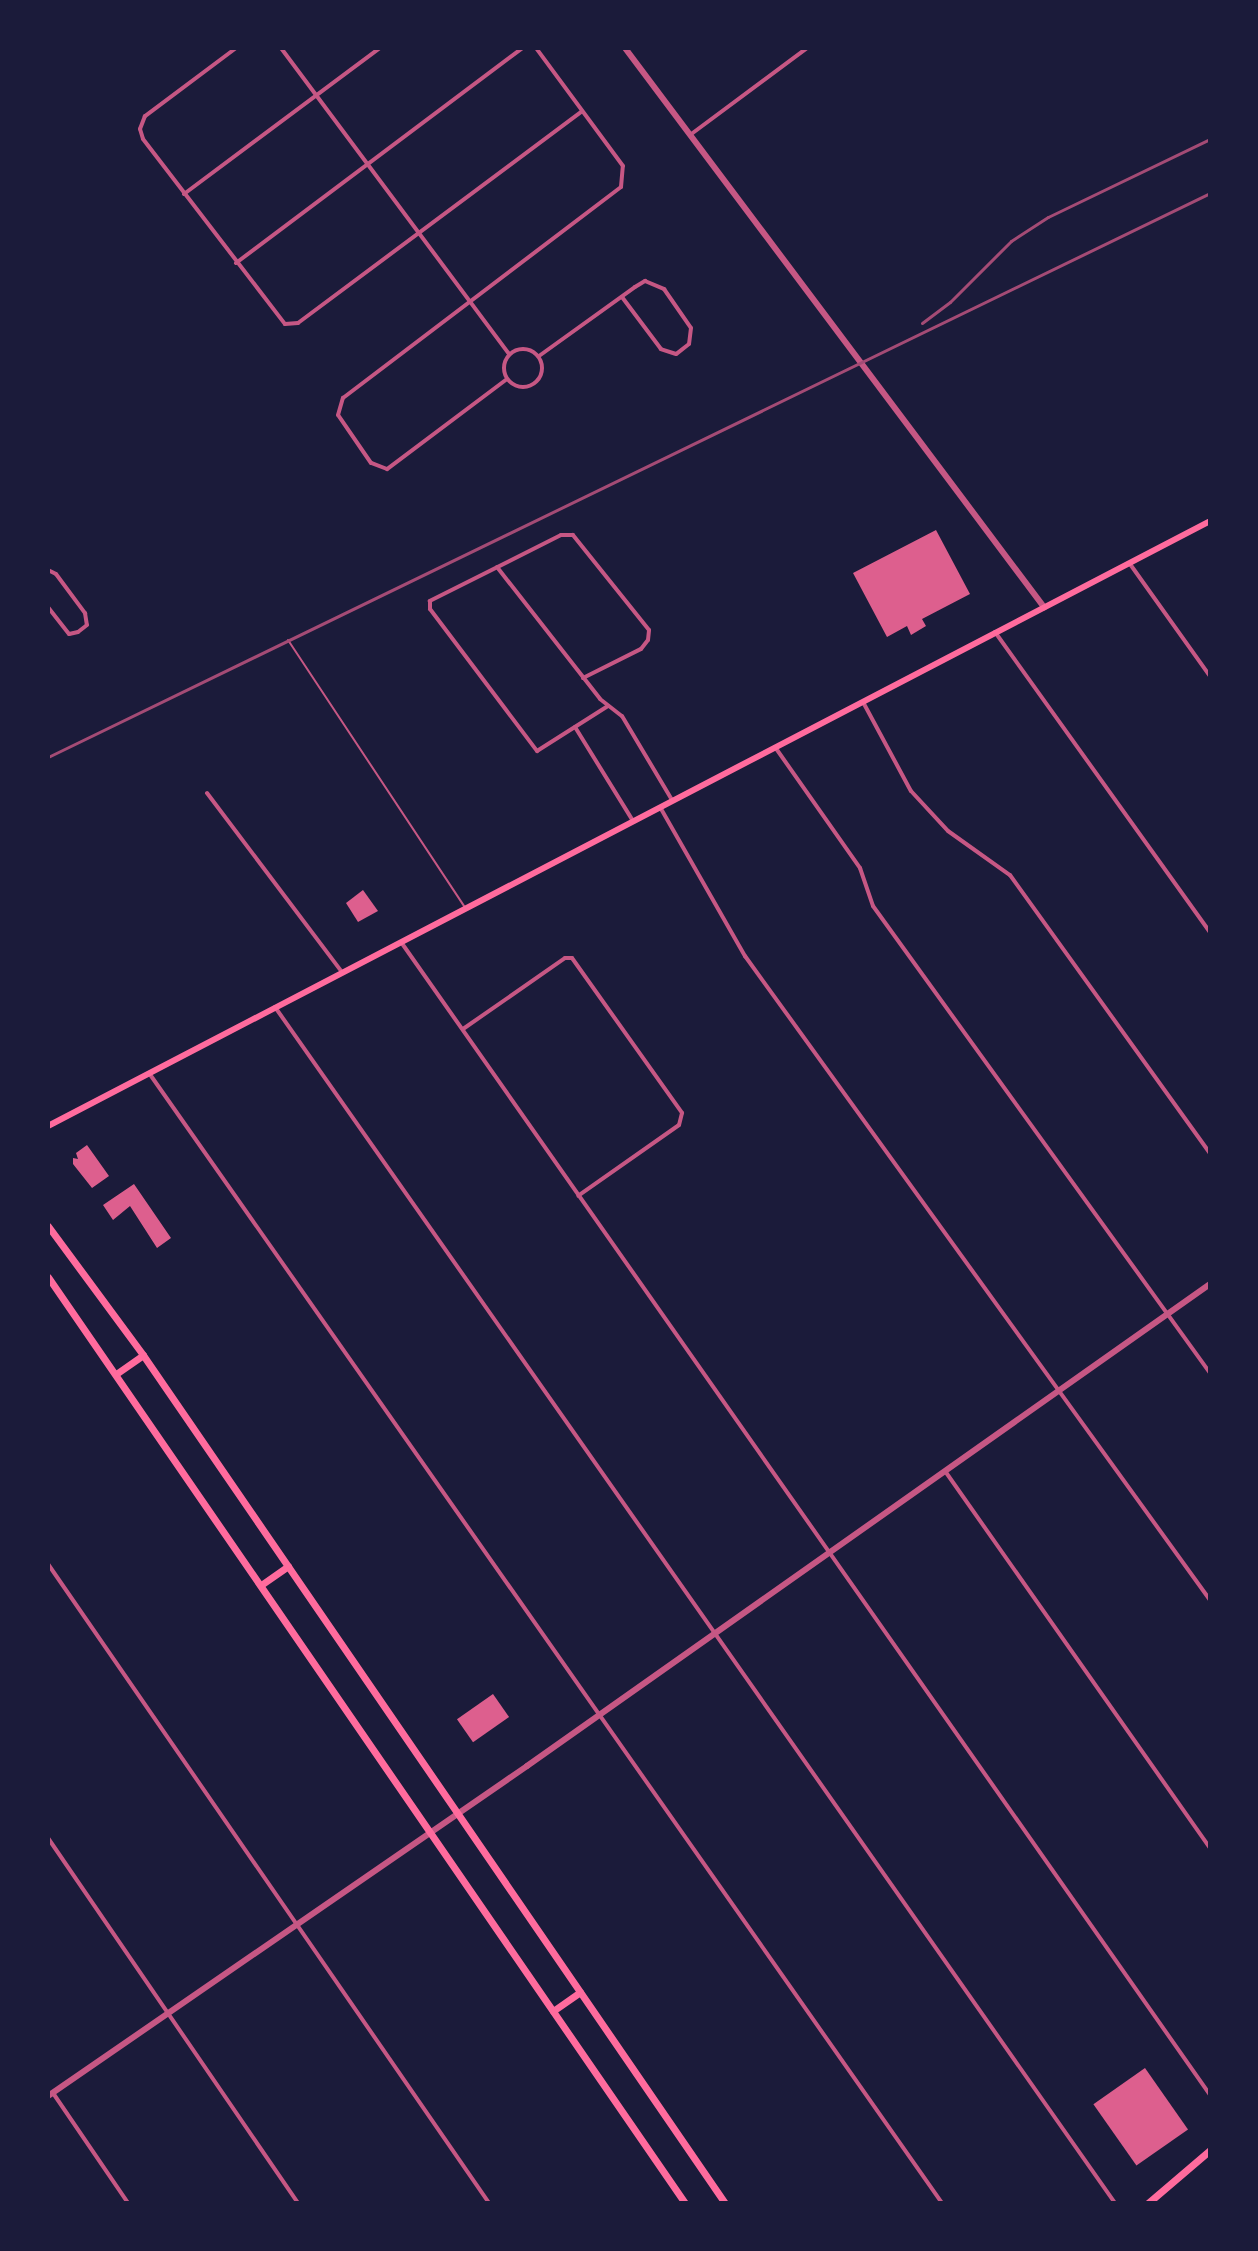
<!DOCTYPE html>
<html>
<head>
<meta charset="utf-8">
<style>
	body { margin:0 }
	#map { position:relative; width:1258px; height:2251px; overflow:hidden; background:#1b1b3a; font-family:Cabin,sans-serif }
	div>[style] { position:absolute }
	.building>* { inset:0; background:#dd5f8e; transform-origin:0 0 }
	.service>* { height:2px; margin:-1px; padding:0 1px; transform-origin:1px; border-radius:1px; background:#c65784 }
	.minor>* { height:4px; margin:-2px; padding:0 2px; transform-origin:2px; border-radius:2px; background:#c65784 }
	.minor>.ring { margin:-2px; padding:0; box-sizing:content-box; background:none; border:4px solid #c65784; border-radius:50% }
	.tertiary>* { height:6px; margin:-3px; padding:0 3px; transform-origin:3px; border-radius:3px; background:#c65784 }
	.secondary>* { height:6px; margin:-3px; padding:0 3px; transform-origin:3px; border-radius:3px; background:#ff6b9d }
	.primary>* { height:7px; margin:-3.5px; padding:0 3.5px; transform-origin:3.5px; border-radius:3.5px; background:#ff6b9d }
	.rail>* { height:3px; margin:-1.5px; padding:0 1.5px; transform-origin:1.5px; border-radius:1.5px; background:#a44b75 }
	span { translate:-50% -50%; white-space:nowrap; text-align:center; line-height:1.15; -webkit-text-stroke:6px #1b1b3a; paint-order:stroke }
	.frame { position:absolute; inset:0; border:50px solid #1b1b3a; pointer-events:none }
</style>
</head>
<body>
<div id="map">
	<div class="building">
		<div style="clip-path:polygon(936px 530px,970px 594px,922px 619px,926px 626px,911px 635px,907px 626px,887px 637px,853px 573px)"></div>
		<div style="clip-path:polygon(363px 890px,378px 911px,358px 922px,346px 903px)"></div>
		<div style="clip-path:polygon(87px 1145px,109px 1176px,92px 1188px,73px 1164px,73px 1158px,78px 1159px,76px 1153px)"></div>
		<div style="clip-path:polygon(134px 1184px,171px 1238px,157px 1248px,130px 1206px,113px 1220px,103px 1205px)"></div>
		<div style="left:493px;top:1694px;width:28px;height:44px;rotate:55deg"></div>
		<div style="left:1145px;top:2068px;width:75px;height:63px;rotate:55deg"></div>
	</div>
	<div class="service">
		<div style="left:288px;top:640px;width:320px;rotate:56.5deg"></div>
	</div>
	<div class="minor">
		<div style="left:236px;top:48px;width:114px;rotate:143.2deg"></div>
		<div style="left:145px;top:116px;width:14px;rotate:111deg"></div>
		<div style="left:140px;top:129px;width:10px;rotate:73deg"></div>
		<div style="left:143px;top:139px;width:233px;rotate:52.5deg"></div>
		<div style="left:285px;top:324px;width:13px;rotate:-4deg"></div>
		<div style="left:298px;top:323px;width:354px;rotate:-36.7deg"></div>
		<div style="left:281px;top:48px;width:382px;rotate:53.3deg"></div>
		<div style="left:690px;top:135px;width:146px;rotate:-36.6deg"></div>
		<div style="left:184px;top:194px;width:244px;rotate:-36.7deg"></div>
		<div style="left:236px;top:263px;width:358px;rotate:-36.9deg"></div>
		<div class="ring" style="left:504px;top:349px;width:34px;height:34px"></div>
		<div style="left:539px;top:356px;width:118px;rotate:-35.7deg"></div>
		<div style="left:635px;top:287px;width:12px;rotate:-31deg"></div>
		<div style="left:645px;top:281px;width:21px;rotate:23deg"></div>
		<div style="left:664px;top:289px;width:47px;rotate:55.3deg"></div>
		<div style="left:691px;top:328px;width:16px;rotate:97deg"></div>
		<div style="left:689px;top:344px;width:16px;rotate:142deg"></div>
		<div style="left:676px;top:354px;width:16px;rotate:-162deg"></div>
		<div style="left:661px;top:349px;width:65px;rotate:-126.9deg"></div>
		<div style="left:507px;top:379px;width:150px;rotate:143.1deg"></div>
		<div style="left:387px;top:469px;width:17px;rotate:-159deg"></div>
		<div style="left:371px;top:463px;width:58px;rotate:-124.5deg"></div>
		<div style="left:338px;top:415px;width:18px;rotate:-74deg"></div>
		<div style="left:343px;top:398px;width:349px;rotate:-37.2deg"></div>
		<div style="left:621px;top:187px;width:21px;rotate:-85deg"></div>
		<div style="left:623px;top:166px;width:147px;rotate:-126.4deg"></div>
		<div style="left:1130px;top:564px;width:138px;rotate:54.5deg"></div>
		<div style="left:497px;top:567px;width:167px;rotate:52deg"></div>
		<div style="left:600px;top:699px;width:28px;rotate:38deg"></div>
		<div style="left:622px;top:716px;width:98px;rotate:59.2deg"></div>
		<div style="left:48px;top:570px;width:9px;rotate:27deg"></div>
		<div style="left:56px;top:574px;width:49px;rotate:53.4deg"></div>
		<div style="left:85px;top:613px;width:12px;rotate:81deg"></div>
		<div style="left:87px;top:625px;width:11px;rotate:142deg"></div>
		<div style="left:78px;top:632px;width:9px;rotate:167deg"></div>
		<div style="left:69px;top:634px;width:34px;rotate:-128deg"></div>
		<div style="left:995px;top:632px;width:369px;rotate:54.4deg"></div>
		<div style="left:583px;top:678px;width:65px;rotate:-26.6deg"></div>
		<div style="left:641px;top:649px;width:11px;rotate:-52deg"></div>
		<div style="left:648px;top:640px;width:10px;rotate:-84deg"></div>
		<div style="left:649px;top:630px;width:122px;rotate:-128.7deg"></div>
		<div style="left:573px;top:535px;width:12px;rotate:180deg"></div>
		<div style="left:561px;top:535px;width:147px;rotate:153.3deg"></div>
		<div style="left:430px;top:601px;width:8px;rotate:90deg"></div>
		<div style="left:430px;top:609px;width:178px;rotate:53deg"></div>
		<div style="left:537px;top:751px;width:84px;rotate:-32.4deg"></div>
		<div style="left:863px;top:702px;width:101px;rotate:61.7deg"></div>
		<div style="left:911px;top:791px;width:54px;rotate:47.2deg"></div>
		<div style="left:948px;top:831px;width:76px;rotate:35.4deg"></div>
		<div style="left:1010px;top:875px;width:342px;rotate:54.3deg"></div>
		<div style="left:575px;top:727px;width:110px;rotate:58.3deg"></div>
		<div style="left:775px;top:747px;width:148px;rotate:54.9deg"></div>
		<div style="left:860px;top:868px;width:40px;rotate:71.1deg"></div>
		<div style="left:873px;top:906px;width:576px;rotate:54.18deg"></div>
		<div style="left:207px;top:793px;width:224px;rotate:53deg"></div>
		<div style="left:660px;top:807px;width:172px;rotate:60.3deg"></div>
		<div style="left:745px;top:956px;width:794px;rotate:54.17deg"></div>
		<div style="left:401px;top:942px;width:1409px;rotate:54.94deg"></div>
		<div style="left:275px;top:1007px;width:1462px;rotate:54.92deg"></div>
		<div style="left:463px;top:1029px;width:124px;rotate:-34.8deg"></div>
		<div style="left:565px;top:958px;width:7px"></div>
		<div style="left:572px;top:958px;width:190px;rotate:54.6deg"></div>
		<div style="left:682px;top:1113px;width:12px;rotate:104deg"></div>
		<div style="left:679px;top:1125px;width:123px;rotate:144.9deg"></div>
		<div style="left:149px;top:1073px;width:1380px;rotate:54.94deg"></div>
		<div style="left:945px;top:1471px;width:461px;rotate:54.9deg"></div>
		<div style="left:48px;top:1564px;width:776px;rotate:55.39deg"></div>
		<div style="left:48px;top:1838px;width:442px;rotate:55.6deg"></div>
		<div style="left:53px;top:2093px;width:133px;rotate:55.7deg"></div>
	</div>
	<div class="tertiary">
		<div style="left:625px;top:48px;width:699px;rotate:53.15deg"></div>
		<div style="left:48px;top:2096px;width:582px;rotate:-34.56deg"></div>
		<div style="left:527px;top:1766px;width:836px;rotate:-35.21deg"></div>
	</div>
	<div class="secondary">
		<div style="left:48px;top:1126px;width:1310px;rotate:-27.5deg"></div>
	</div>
	<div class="primary">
		<div style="left:48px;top:1226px;width:160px;rotate:53.6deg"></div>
		<div style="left:143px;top:1355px;width:1029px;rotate:55.54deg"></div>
		<div style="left:48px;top:1277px;width:1124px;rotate:55.48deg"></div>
		<div style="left:116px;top:1374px;width:33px;rotate:-35deg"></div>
		<div style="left:261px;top:1585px;width:33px;rotate:-35deg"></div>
		<div style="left:553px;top:2011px;width:33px;rotate:-35deg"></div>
		<div style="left:1148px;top:2203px;width:82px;rotate:-40.5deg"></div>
	</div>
	<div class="rail">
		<div style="left:922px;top:323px;width:35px;rotate:-37deg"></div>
		<div style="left:950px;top:302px;width:86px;rotate:-45deg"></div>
		<div style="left:1011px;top:241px;width:44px;rotate:-33deg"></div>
		<div style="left:1048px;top:217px;width:180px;rotate:-25.7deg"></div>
		<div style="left:48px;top:757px;width:1292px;rotate:-25.89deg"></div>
	</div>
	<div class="frame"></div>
</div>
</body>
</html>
